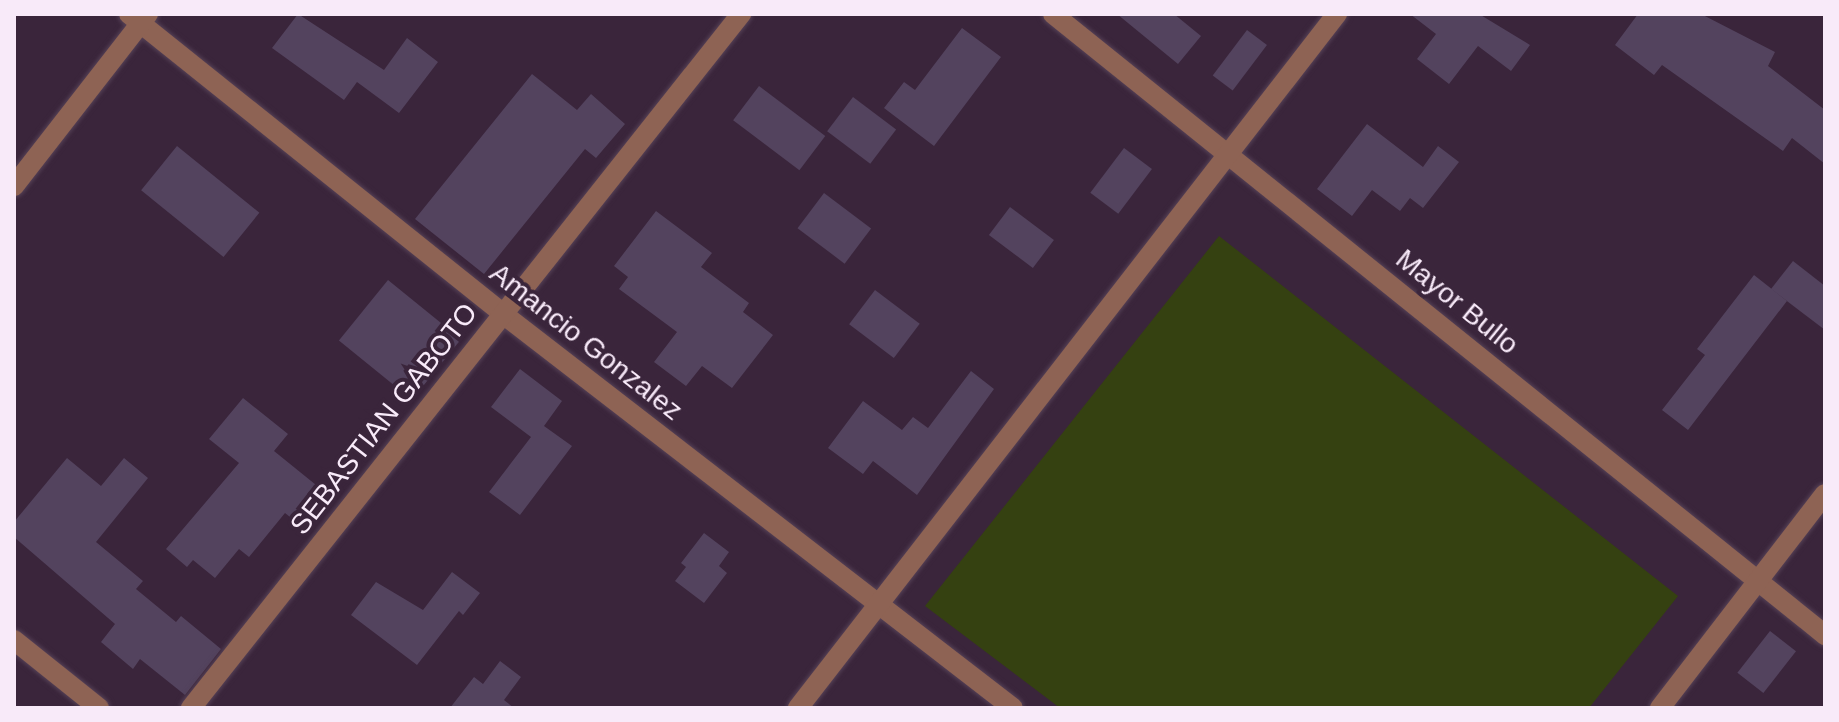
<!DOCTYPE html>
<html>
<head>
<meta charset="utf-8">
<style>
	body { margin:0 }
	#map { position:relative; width:1839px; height:722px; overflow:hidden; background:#3a253b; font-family:Helvetica,sans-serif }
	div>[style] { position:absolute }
	.green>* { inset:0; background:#354111 }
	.building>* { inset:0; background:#53435e; transform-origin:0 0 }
	.roads { filter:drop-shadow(0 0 2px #554156) drop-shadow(0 0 2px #554156) }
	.street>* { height:20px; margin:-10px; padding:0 10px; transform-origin:10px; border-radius:10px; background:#8e6354 }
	span { translate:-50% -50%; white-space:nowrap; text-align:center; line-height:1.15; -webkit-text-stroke:8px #3a253b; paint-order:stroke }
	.street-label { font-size:28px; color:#f8eaf9 }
	.frame { position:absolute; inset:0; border:16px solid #f8eaf9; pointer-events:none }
</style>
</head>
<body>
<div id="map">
	<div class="green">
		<div style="clip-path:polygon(1219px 236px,1678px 596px,1589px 708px,1060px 708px,925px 606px)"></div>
	</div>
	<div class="building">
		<div style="clip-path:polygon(298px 14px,384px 70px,407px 38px,438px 62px,399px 113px,357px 82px,344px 100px,272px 48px)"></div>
		<div style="clip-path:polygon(1117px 14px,1174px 14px,1201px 36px,1178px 64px)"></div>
		<div style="clip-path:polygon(1410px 14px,1479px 14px,1530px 45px,1511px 71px,1478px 46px,1449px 84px,1417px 59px,1436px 34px)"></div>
		<div style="clip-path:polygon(1638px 14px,1701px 14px,1775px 52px,1768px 66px,1825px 110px,1825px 164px,1792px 138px,1783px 151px,1662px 65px,1654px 75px,1615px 45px)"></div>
		<div style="clip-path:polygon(962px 28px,1001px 57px,934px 146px,884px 108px,904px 82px,915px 90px)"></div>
		<div style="left:1247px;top:30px;width:25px;height:57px;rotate:37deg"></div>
		<div style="clip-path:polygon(532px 74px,577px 110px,591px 94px,625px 124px,596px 158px,585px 149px,484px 274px,415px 219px)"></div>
		<div style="left:759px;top:86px;width:83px;height:43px;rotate:37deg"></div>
		<div style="left:853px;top:97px;width:54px;height:43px;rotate:37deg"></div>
		<div style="clip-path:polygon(1367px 124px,1423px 167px,1438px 146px,1459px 162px,1423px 208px,1410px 198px,1400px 211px,1372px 190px,1352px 216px,1317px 189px)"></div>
		<div style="left:177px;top:146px;width:106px;height:57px;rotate:39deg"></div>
		<div style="left:1124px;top:148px;width:35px;height:56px;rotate:37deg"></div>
		<div style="left:824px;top:193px;width:59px;height:44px;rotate:37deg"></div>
		<div style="left:1010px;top:207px;width:55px;height:35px;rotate:37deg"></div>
		<div style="clip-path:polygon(656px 211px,712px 253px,701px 267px,749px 303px,743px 312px,773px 335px,732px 388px,702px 366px,686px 386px,654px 362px,677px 332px,619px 289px,628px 277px,614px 266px)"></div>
		<div style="clip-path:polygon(1793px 261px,1825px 286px,1825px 330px,1771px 289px)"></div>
		<div style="clip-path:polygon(1754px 275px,1787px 301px,1688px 430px,1662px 410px,1705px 355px,1697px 349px)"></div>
		<div style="left:388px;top:280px;width:94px;height:78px;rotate:39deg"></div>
		<div style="left:875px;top:290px;width:56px;height:43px;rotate:37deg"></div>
		<div style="clip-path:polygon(520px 369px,562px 401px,544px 426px,572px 446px,520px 515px,489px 492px,531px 437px,491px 407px)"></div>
		<div style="clip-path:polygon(971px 371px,994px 389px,917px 495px,873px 461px,863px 474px,828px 448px,863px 401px,902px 430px,913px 417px,928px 428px)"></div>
		<div style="clip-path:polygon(243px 398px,288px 434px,274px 451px,321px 489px,295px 521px,285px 513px,249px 557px,239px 549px,215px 578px,193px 560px,187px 567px,166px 549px,239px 463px,209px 439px)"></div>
		<div style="clip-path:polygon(67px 458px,101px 486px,124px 458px,148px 478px,96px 542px,143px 581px,136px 589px,176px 622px,181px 616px,221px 649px,185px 695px,140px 659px,133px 669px,101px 642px,115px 624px,14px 537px,14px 522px)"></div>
		<div style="clip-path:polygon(704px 533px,729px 552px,719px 566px,727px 573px,704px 603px,675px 581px,686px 567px,681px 563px)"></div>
		<div style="clip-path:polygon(452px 572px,480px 593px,463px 615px,459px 611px,417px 665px,351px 615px,376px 582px,423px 610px)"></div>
		<div style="left:1770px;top:631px;width:33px;height:53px;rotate:38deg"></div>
		<div style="clip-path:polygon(500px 661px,521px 677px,504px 700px,514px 708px,450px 708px,474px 677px,483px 684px)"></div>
	</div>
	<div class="roads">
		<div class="street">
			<div style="left:129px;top:14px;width:479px;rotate:38.7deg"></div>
			<div style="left:503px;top:314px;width:644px;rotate:37.69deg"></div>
			<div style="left:1053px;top:14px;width:991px;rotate:38.81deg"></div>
			<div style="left:14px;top:186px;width:218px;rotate:-52.1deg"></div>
			<div style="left:14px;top:640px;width:109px;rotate:38.7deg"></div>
			<div style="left:191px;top:708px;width:886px;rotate:-51.6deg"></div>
			<div style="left:798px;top:708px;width:879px;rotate:-52.17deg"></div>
			<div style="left:1660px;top:708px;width:270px;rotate:-52.4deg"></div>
		</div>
	</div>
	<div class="street-label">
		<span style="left:1457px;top:302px;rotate:39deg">Mayor Bullo</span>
		<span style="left:586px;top:342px;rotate:38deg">Amancio Gonzalez</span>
		<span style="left:384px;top:419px;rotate:-52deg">SEBASTIAN GABOTO</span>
	</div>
	<div class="frame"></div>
</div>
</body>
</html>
